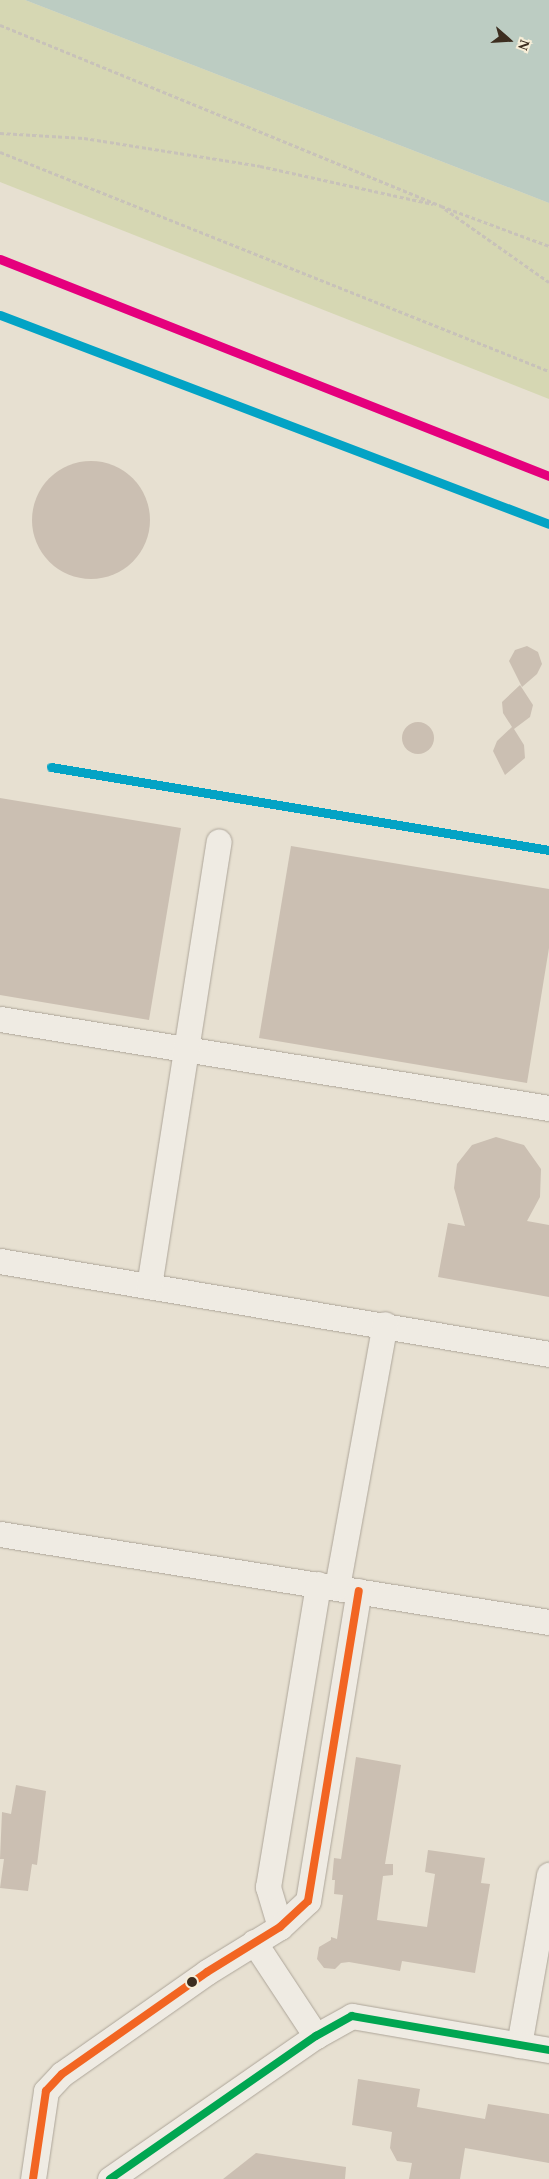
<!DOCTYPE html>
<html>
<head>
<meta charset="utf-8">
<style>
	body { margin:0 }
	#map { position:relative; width:549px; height:2179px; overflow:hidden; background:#e7e0d1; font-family:"Times New Roman",serif }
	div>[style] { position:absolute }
	.green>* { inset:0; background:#d6d7b3 }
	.water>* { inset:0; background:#bcccc2 }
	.building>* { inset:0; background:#cbbfb2 }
	.round { border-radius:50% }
	.path>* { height:3px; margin-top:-1.5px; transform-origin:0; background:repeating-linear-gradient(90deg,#c8c2b9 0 4px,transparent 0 6.5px) }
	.roads { filter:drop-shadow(0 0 1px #ada599) drop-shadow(0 0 1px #ada599) }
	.minor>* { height:25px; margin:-12.5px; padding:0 12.5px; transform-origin:12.5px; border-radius:12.5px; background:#efebe3 }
	.bus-1>* { height:8px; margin:-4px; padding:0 4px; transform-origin:4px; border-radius:4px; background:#f26522 }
	.bus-2>* { height:8px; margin:-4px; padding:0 4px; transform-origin:4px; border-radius:4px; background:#00a651 }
	.rail-1>* { height:9px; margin:-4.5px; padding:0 4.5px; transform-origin:4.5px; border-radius:4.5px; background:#e5007d }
	.rail-2>* { height:9px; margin:-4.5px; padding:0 4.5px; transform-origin:4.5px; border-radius:4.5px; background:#03a3c5 }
	.dots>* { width:14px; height:14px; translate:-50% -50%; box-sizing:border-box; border:2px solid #f7eed8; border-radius:50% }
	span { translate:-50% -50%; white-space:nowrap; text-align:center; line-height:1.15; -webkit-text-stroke:4px #f7eed8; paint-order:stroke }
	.north { position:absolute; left:484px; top:15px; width:50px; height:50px; -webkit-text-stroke:4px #f7eed8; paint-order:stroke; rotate:109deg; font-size:14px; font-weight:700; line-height:20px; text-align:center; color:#3d2e20 }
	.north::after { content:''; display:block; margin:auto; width:18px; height:22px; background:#3d2e20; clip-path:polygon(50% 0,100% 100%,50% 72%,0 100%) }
</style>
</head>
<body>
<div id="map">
	<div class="green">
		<div style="clip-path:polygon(0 0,25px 0,549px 203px,549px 399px,0 182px)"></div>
	</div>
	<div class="water">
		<div style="clip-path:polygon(25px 0,549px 0,549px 203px)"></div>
	</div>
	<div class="building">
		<div class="round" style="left:32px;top:461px;width:118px;height:118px"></div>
		<div style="clip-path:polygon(527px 646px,538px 652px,542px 664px,537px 674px,522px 687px,509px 661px,515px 650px)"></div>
		<div style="clip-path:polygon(520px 685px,533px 705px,530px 717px,514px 729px,524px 745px,525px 758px,505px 775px,493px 751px,497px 741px,512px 727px,503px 713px,502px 702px)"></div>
		<div class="round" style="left:402px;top:722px;width:32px;height:32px"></div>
		<div style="clip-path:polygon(0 798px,181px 828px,149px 1020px,0 995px)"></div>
		<div style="clip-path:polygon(291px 846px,549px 889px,549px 948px,527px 1083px,259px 1038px)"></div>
		<div style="clip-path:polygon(496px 1137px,524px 1145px,541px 1169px,540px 1197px,527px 1221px,549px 1225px,549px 1297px,438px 1277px,448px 1223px,465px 1226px,454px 1188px,457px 1164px,472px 1145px)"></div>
		<div style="clip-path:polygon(356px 1757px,401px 1765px,385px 1864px,393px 1864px,393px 1875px,383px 1876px,377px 1920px,427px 1927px,435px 1874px,425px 1872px,428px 1850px,485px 1858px,481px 1883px,490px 1884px,475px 1973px,402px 1961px,400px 1971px,349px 1962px,341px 1963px,335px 1969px,324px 1968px,317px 1959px,319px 1947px,331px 1940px,331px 1937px,337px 1939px,343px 1895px,334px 1894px,335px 1880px,332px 1880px,334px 1858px,341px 1859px)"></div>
		<div style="clip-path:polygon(16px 1785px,46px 1791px,37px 1865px,32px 1864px,28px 1891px,0 1888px,4px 1859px,0 1859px,2px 1812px,11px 1814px)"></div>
		<div style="clip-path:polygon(358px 2079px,420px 2089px,417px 2107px,485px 2119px,488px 2104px,549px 2114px,549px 2163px,465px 2148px,460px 2179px,409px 2179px,412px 2163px,397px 2161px,390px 2148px,392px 2132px,352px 2125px)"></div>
		<div style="clip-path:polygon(256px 2153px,346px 2167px,345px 2179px,223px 2179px)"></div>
	</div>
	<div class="path">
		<div style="left:0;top:25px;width:477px;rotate:22.3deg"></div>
		<div style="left:441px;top:206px;width:115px;rotate:20.3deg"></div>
		<div style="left:0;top:133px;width:84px;rotate:3.4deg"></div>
		<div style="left:84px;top:138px;width:178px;rotate:9deg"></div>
		<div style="left:260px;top:166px;width:177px;rotate:12.4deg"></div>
		<div style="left:0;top:152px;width:591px;rotate:21.75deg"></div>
		<div style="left:445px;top:209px;width:127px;rotate:35.1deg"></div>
	</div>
	<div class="roads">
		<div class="minor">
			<div style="left:0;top:1019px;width:556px;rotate:9.21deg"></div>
			<div style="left:0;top:1261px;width:557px;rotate:9.61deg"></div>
			<div style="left:149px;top:1286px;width:450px;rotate:-81.1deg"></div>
			<div style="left:0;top:1534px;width:556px;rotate:9.11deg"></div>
			<div style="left:337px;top:1587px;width:267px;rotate:-79.7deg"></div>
			<div style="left:280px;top:1927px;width:42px;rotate:-106.7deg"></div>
			<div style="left:268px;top:1887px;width:307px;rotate:-80.6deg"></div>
			<div style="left:254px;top:1942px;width:113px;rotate:56.6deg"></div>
			<div style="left:519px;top:2045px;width:173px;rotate:-80deg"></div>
			<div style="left:33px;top:2179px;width:89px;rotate:-81.6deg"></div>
			<div style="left:46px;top:2091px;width:23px;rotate:-47deg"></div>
			<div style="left:62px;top:2074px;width:177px;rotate:-35.1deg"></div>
			<div style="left:207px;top:1972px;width:86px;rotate:-31.7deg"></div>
			<div style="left:280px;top:1927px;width:38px;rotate:-43deg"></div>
			<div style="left:308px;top:1901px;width:314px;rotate:-80.7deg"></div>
			<div style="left:110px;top:2179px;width:251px;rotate:-34.8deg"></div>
			<div style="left:316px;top:2036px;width:41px;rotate:-29.1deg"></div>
			<div style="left:352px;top:2016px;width:200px;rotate:9.8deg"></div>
		</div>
	</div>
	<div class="bus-1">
		<div style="left:33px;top:2179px;width:89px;rotate:-81.6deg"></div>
		<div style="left:46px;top:2091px;width:23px;rotate:-47deg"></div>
		<div style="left:62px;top:2074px;width:177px;rotate:-35.1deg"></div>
		<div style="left:207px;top:1972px;width:86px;rotate:-31.7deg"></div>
		<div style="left:280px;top:1927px;width:38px;rotate:-43deg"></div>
		<div style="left:308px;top:1901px;width:314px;rotate:-80.7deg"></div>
	</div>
	<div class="bus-2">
		<div style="left:110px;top:2179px;width:251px;rotate:-34.8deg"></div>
		<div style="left:316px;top:2036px;width:41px;rotate:-29.1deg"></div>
		<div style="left:352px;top:2016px;width:200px;rotate:9.8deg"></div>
	</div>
	<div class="rail-1">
		<div style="left:0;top:259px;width:590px;rotate:21.57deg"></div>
	</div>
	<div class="rail-2">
		<div style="left:0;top:315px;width:587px;rotate:20.84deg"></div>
		<div style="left:51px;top:767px;width:505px;rotate:9.46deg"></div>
	</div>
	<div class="dots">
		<div style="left:192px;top:1982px;background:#3d2e20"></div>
	</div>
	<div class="north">N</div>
</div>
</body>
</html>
